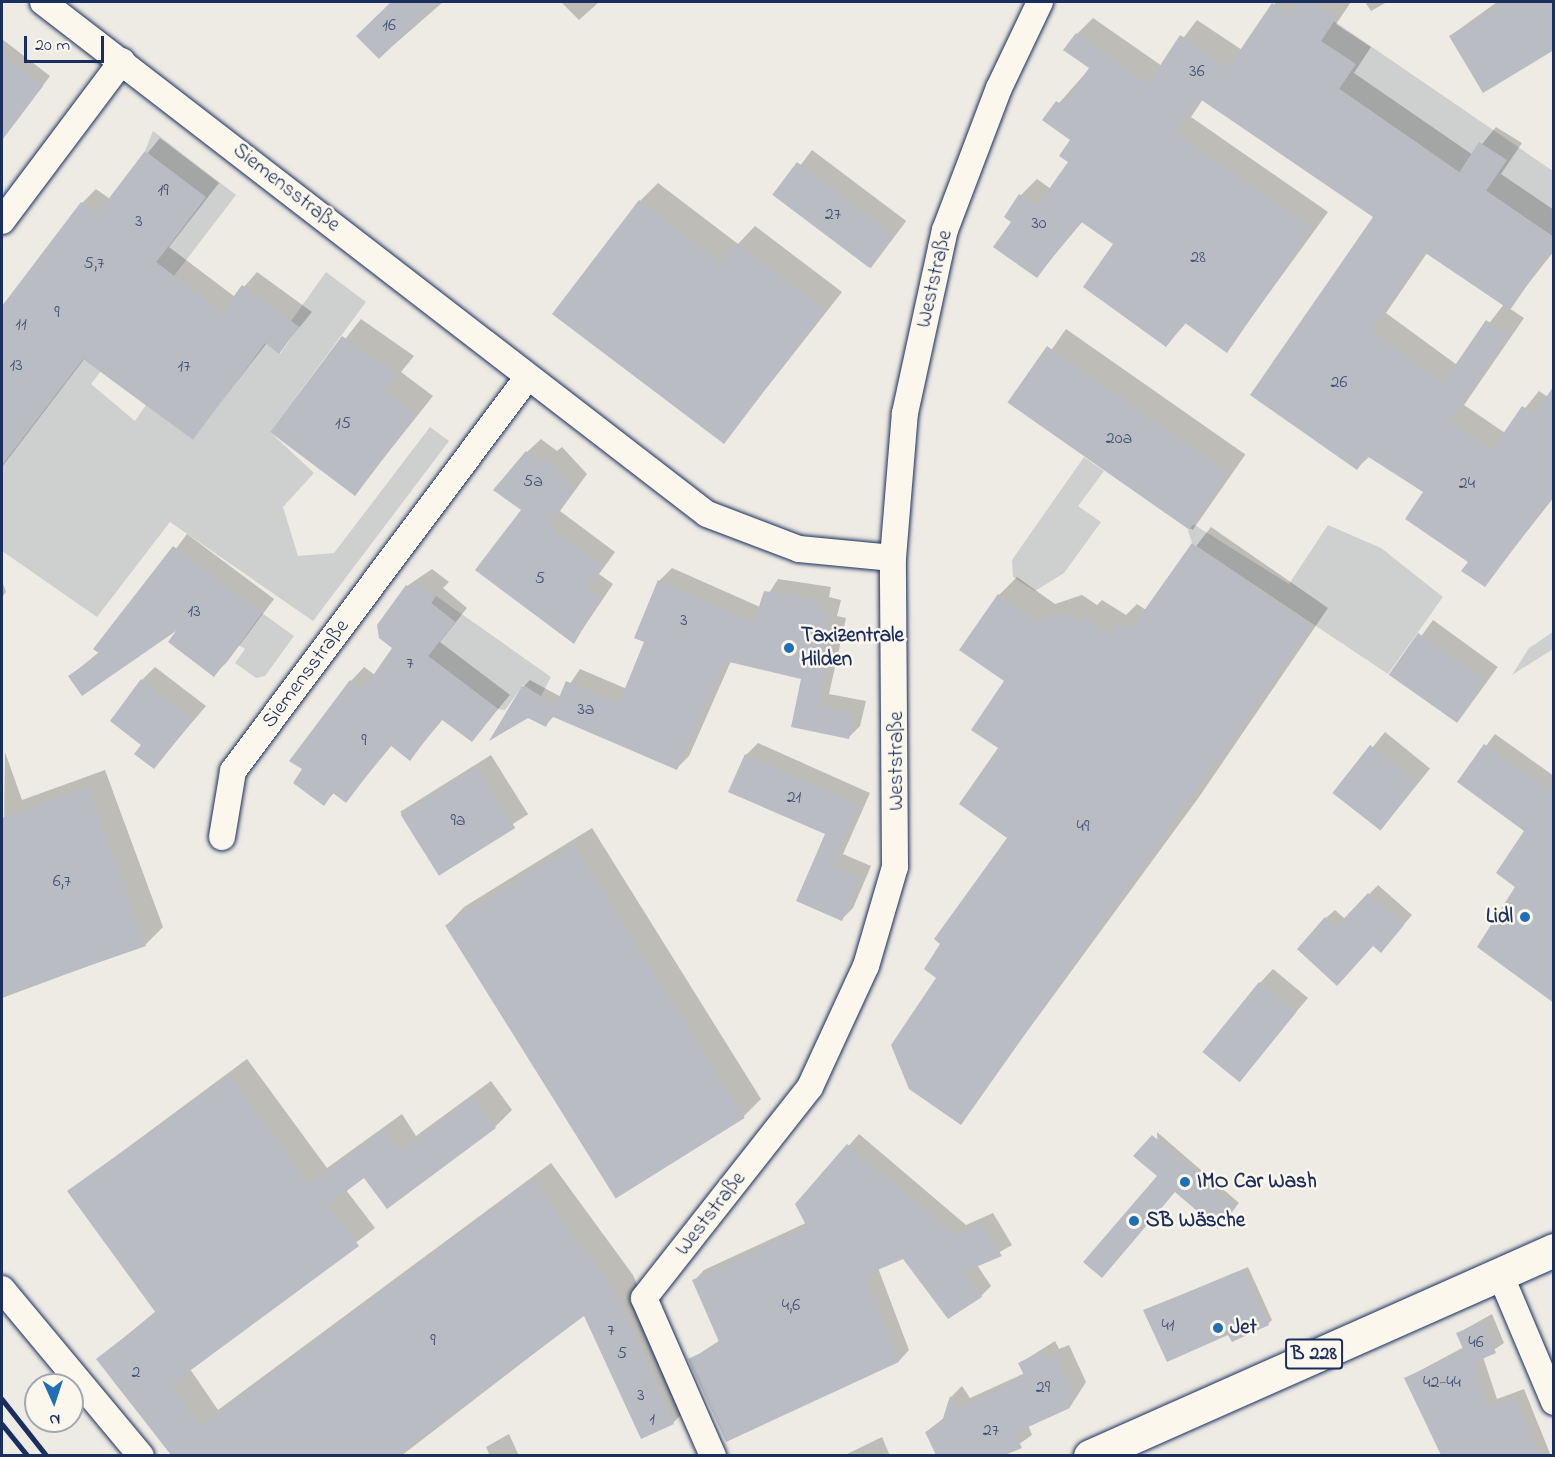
<!DOCTYPE html>
<html>
<head>
<meta charset="utf-8">
<style>
	body { margin:0 }
	#map { position:relative; width:1555px; height:1457px; overflow:hidden; background:#eeebe4; font-family:"Indie Flower",sans-serif }
	div>[style] { position:absolute }
	.green>* { inset:0; background:#cecfcf }
	.shadow>* { inset:0; background:#0003; transform-origin:0 0 }
	.building>* { inset:0; background:#b9bcc3; transform-origin:0 0 }
	.roads { filter:drop-shadow(0 0 2px #1b2f5e) drop-shadow(0 0 2px #1b2f5e) }
	.street>* { height:26px; margin:-13px; padding:0 13px; transform-origin:13px; border-radius:13px; background:#fbf7ec }
	.primary>* { height:33px; margin:-16.5px; padding:0 16.5px; transform-origin:16.5px; border-radius:16.5px; background:#fbf7ec }
	.rail>* { height:4.5px; margin:-2.25px; padding:0 2.25px; transform-origin:2.25px; border-radius:2.25px; background:#1b2f5e }
	.dots>* { width:16px; height:16px; translate:-50% -50%; box-sizing:border-box; border:3px solid #fbf7ec; border-radius:50% }
	span { translate:-50% -50%; white-space:nowrap; text-align:center; line-height:1.15; -webkit-text-stroke:5px #fbf7ec; paint-order:stroke }
	.number-label { font-size:18px; color:#425277 }
	.number-label span { -webkit-text-stroke-width:0 }
	.shield-label span { padding:2px 4px; background:#fbf7ec; border:2px solid; border-radius:4px; -webkit-text-stroke-width:0 }
	.shield-label { font-size:20px; color:#1b2f5e; font-weight:700 }
	.street-label { font-size:21px; color:#1b2f5e }
	.poi-label { font-size:21px; color:#1b2f5e; font-weight:700 }
	.left { translate:0 -50%; text-align:left }
	.right { translate:-100% -50%; text-align:right }
	.frame { position:absolute; inset:0; border:3px solid #1b2f5e; pointer-events:none }
	.north { position:absolute; left:24px; top:1373px; width:60px; height:60px; box-sizing:border-box; background:#fbf7ec; border:2px solid #a1a7b3; border-radius:50%; rotate:177deg; font-size:16px; font-weight:700; line-height:24px; text-align:center; color:#1b2f5e }
	.north::after { content:''; display:block; margin:auto; width:21px; height:27px; background:#1f6fb2; clip-path:polygon(50% 0,100% 100%,50% 72%,0 100%) }
	.scale { position:absolute; left:24px; top:36px; width:80px; height:27px; box-sizing:border-box; border:3px solid #1b2f5e; border-top:0; padding-left:8px; font-size:18px; line-height:21px; white-space:nowrap; color:#1b2f5e; -webkit-text-stroke:4px #fbf7ec; paint-order:stroke }
</style>
</head>
<body>
<div id="map">
	<div class="green">
		<div style="clip-path:polygon(1334px 21px,1553px 171px,1553px 237px,1305px 65px)"></div>
		<div style="clip-path:polygon(153px 131px,236px 195px,91px 384px,135px 421px,146px 405px,193px 440px,265px 343px,280px 354px,299px 327px,291px 321px,326px 272px,366px 302px,270px 432px,314px 473px,283px 507px,298px 556px,334px 553px,430px 427px,449px 441px,313px 621px,170px 522px,97px 617px,2px 551px,2px 465px,205px 198px,145px 151px)"></div>
		<div style="clip-path:polygon(1084px 457px,1104px 471px,1078px 506px,1101px 522px,1064px 573px,1035px 591px,1013px 577px,1012px 560px)"></div>
		<div style="clip-path:polygon(1193px 524px,1289px 584px,1328px 525px,1381px 548px,1443px 597px,1388px 674px,1192px 543px,1188px 531px)"></div>
		<div style="clip-path:polygon(436px 596px,551px 677px,541px 696px,523px 685px,505px 710px,498px 709px,428px 656px,455px 622px,431px 603px)"></div>
		<div style="clip-path:polygon(262px 613px,294px 636px,265px 676px,256px 678px,235px 663px,245px 649px,239px 645px)"></div>
		<div style="clip-path:polygon(1553px 632px,1553px 649px,1512px 675px,1529px 648px)"></div>
	</div>
	<div class="shadow">
		<div style="clip-path:polygon(393px 2px,443px 2px,380px 57px,358px 36px)"></div>
		<div style="clip-path:polygon(561px 2px,599px 2px,579px 20px)"></div>
		<div style="clip-path:polygon(evenodd,1276px 2px,1351px 2px,1336px 24px,1371px 47px,1354px 73px,1473px 155px,1496px 127px,1522px 143px,1501px 174px,1554px 210px,1554px 251px,1509px 308px,1524px 318px,1464px 405px,1505px 433px,1539px 391px,1548px 397px,1554px 391px,1554px 497px,1485px 585px,1425px 492px,1370px 456px,1357px 468px,1375px 217px,1203px 99px,1191px 117px,1328px 212px,1227px 351px,1187px 322px,1166px 345px,1115px 244px,1083px 221px,1037px 276px,1013px 222px,1021px 195px,1037px 179px,1051px 189px,1070px 162px,1072px 140px,1044px 120px,1091px 67px,1077px 34px,1093px 18px,1162px 66px,1197px 20px,1242px 50px,1276px 2px,1427px 253px,1504px 304px,1457px 365px,1386px 313px,1427px 253px)"></div>
		<div style="clip-path:polygon(1365px 2px,1387px 2px,1371px 11px)"></div>
		<div style="clip-path:polygon(1497px 2px,1554px 2px,1554px 48px,1450px 36px)"></div>
		<div style="clip-path:polygon(2px 39px,50px 76px,2px 140px)"></div>
		<div style="clip-path:polygon(160px 138px,219px 183px,169px 247px,235px 297px,257px 272px,312px 312px,279px 352px,267px 343px,193px 438px,85px 358px,2px 467px,2px 309px,82px 203px,96px 189px,110px 199px)"></div>
		<div style="left:812px;top:150px;width:118px;height:59px;rotate:37deg"></div>
		<div style="clip-path:polygon(658px 183px,738px 244px,755px 226px,842px 292px,724px 442px,640px 201px)"></div>
		<div style="clip-path:polygon(361px 319px,414px 356px,401px 372px,433px 396px,355px 494px,272px 432px)"></div>
		<div style="left:1066px;top:329px;width:219px;height:92px;rotate:35deg"></div>
		<div style="clip-path:polygon(541px 439px,557px 451px,562px 447px,587px 474px,560px 511px,615px 552px,599px 574px,613px 584px,574px 642px,523px 509px,527px 452px)"></div>
		<div style="clip-path:polygon(1211px 527px,1328px 608px,1199px 797px,960px 1123px,938px 977px,1009px 838px,1000px 748px,1006px 680px,999px 595px,1017px 577px,1055px 604px,1082px 595px,1097px 605px,1102px 600px,1126px 615px,1137px 604px,1146px 610px)"></div>
		<div style="clip-path:polygon(187px 534px,274px 599px,227px 662px,214px 675px,182px 626px,70px 676px,99px 652px)"></div>
		<div style="clip-path:polygon(672px 568px,760px 607px,778px 579px,831px 587px,829px 597px,841px 600px,837px 616px,846px 618px,829px 694px,866px 701px,860px 726px,848px 738px,793px 726px,803px 677px,731px 661px,689px 756px,677px 768px,554px 716px,546px 725px,523px 687px,530px 680px,561px 697px,580px 669px,627px 689px,646px 642px,636px 637px,660px 580px)"></div>
		<div style="clip-path:polygon(432px 569px,449px 582px,443px 588px,467px 608px,440px 642px,510px 695px,472px 740px,443px 719px,410px 759px,392px 745px,346px 801px,335px 792px,323px 804px,304px 769px,292px 760px,351px 681px,364px 667px,375px 675px,395px 647px,379px 626px,407px 586px)"></div>
		<div style="clip-path:polygon(2px 581px,6px 592px,2px 597px)"></div>
		<div style="left:1433px;top:620px;width:80px;height:69px;rotate:36deg"></div>
		<div style="clip-path:polygon(155px 667px,206px 706px,154px 767px,143px 745px,142px 680px)"></div>
		<div style="left:1385px;top:732px;width:58px;height:79px;rotate:39deg"></div>
		<div style="clip-path:polygon(1495px 734px,1554px 776px,1554px 1001px,1517px 886px,1526px 831px,1459px 782px)"></div>
		<div style="clip-path:polygon(758px 743px,870px 793px,843px 854px,871px 866px,853px 908px,841px 920px,798px 900px,827px 833px,746px 755px)"></div>
		<div style="clip-path:polygon(5px 752px,22px 800px,105px 770px,163px 927px,145px 945px,2px 998px)"></div>
		<div style="left:491px;top:755px;width:70px;height:107px;rotate:58deg"></div>
		<div style="clip-path:polygon(592px 828px,761px 1099px,743px 1117px,447px 925px,464px 907px)"></div>
		<div style="clip-path:polygon(1378px 885px,1412px 915px,1389px 942px,1374px 944px,1337px 984px,1326px 918px,1335px 910px,1345px 919px)"></div>
		<div style="clip-path:polygon(1273px 969px,1308px 998px,1239px 1079px,1260px 983px)"></div>
		<div style="clip-path:polygon(247px 1059px,327px 1168px,402px 1114px,416px 1136px,491px 1081px,512px 1110px,495px 1127px,364px 1176px,346px 1190px,375px 1228px,190px 1369px,218px 1410px,551px 1163px,633px 1275px,690px 1406px,673px 1423px,585px 1314px,401px 1456px,174px 1456px,98px 1359px,156px 1311px,69px 1191px)"></div>
		<div style="clip-path:polygon(1157px 1132px,1239px 1203px,1222px 1223px,1159px 1176px)"></div>
		<div style="clip-path:polygon(859px 1134px,966px 1225px,993px 1213px,1012px 1245px,977px 1265px,991px 1286px,981px 1296px,903px 1257px,878px 1268px,909px 1350px,899px 1361px,727px 1440px,690px 1360px,720px 1340px,694px 1281px,704px 1270px,806px 1223px,797px 1205px)"></div>
		<div style="clip-path:polygon(1248px 1267px,1272px 1320px,1268px 1324px,1229px 1333px,1145px 1310px)"></div>
		<div style="clip-path:polygon(1492px 1314px,1504px 1343px,1483px 1357px,1497px 1399px,1524px 1389px,1551px 1456px,1443px 1456px,1406px 1378px,1464px 1347px,1458px 1333px)"></div>
		<div style="clip-path:polygon(1055px 1341px,1059px 1349px,1069px 1345px,1086px 1382px,1070px 1407px,1028px 1425px,1032px 1435px,1002px 1456px,937px 1456px,926px 1432px,945px 1417px,951px 1397px,962px 1386px,970px 1398px,1025px 1373px,1020px 1363px)"></div>
		<div style="clip-path:polygon(509px 1434px,519px 1456px,490px 1456px,486px 1447px)"></div>
		<div style="clip-path:polygon(882px 1437px,890px 1456px,843px 1456px)"></div>
	</div>
	<div class="building">
		<div style="clip-path:polygon(391px 2px,437px 2px,379px 59px,356px 36px)"></div>
		<div style="clip-path:polygon(1299px 2px,1311px 2px,1336px 18px,1321px 41px,1356px 64px,1339px 89px,1459px 173px,1479px 142px,1507px 160px,1486px 191px,1554px 237px,1554px 246px,1510px 310px,1424px 252px,1371px 330px,1443px 383px,1486px 320px,1509px 335px,1449px 421px,1492px 450px,1522px 406px,1534px 414px,1554px 386px,1554px 494px,1485px 587px,1461px 571px,1468px 562px,1405px 519px,1423px 492px,1367px 456px,1357px 470px,1250px 395px,1373px 217px,1200px 99px,1176px 134px,1313px 228px,1227px 353px,1185px 323px,1166px 347px,1083px 287px,1113px 244px,1080px 221px,1037px 278px,993px 247px,1011px 222px,1004px 217px,1019px 194px,1037px 206px,1068px 162px,1059px 156px,1070px 140px,1042px 120px,1056px 101px,1063px 105px,1089px 68px,1063px 50px,1076px 33px,1148px 84px,1180px 35px,1228px 68px,1272px 3px,1290px 15px)"></div>
		<div style="clip-path:polygon(1506px 2px,1554px 2px,1554px 50px,1483px 93px,1449px 36px)"></div>
		<div style="clip-path:polygon(2px 54px,43px 86px,2px 140px)"></div>
		<div style="clip-path:polygon(145px 151px,206px 197px,156px 262px,222px 312px,242px 285px,299px 327px,279px 354px,265px 343px,193px 440px,83px 359px,2px 465px,2px 306px,81px 202px,97px 214px)"></div>
		<div style="left:797px;top:162px;width:121px;height:41px;rotate:37deg"></div>
		<div style="clip-path:polygon(639px 200px,721px 263px,736px 243px,825px 310px,724px 444px,552px 314px)"></div>
		<div style="clip-path:polygon(342px 336px,397px 374px,384px 390px,416px 415px,355px 496px,270px 432px)"></div>
		<div style="left:1047px;top:346px;width:222px;height:69px;rotate:35deg"></div>
		<div style="clip-path:polygon(526px 451px,543px 464px,548px 459px,575px 489px,548px 525px,603px 566px,587px 588px,600px 598px,574px 644px,475px 570px,521px 510px,493px 490px)"></div>
		<div style="clip-path:polygon(1192px 543px,1312px 626px,961px 1125px,909px 1089px,891px 1045px,936px 978px,924px 969px,940px 944px,934px 939px,1007px 838px,959px 804px,998px 748px,971px 730px,1004px 681px,959px 650px,998px 594px,1036px 621px,1064px 612px,1079px 622px,1083px 616px,1110px 634px,1118px 621px,1131px 629px)"></div>
		<div style="clip-path:polygon(173px 546px,262px 613px,214px 677px,168px 642px,176px 631px,82px 696px,68px 676px,100px 654px,93px 649px)"></div>
		<div style="clip-path:polygon(658px 580px,754px 622px,764px 591px,820px 599px,818px 609px,830px 612px,826px 628px,835px 630px,818px 705px,854px 713px,849px 739px,791px 727px,801px 679px,725px 661px,677px 770px,551px 716px,566px 681px,619px 703px,644px 642px,634px 638px)"></div>
		<div style="clip-path:polygon(417px 582px,436px 596px,431px 603px,455px 622px,428px 656px,498px 709px,472px 742px,441px 719px,410px 761px,390px 745px,346px 803px,333px 793px,324px 806px,293px 783px,302px 769px,289px 761px,350px 680px,363px 690px,392px 648px,379px 638px,377px 625px,406px 585px,411px 589px)"></div>
		<div style="left:1418px;top:633px;width:83px;height:51px;rotate:35deg"></div>
		<div style="clip-path:polygon(141px 679px,193px 720px,154px 769px,134px 754px,141px 745px,110px 721px)"></div>
		<div style="clip-path:polygon(522px 686px,556px 705px,546px 727px,528px 718px,489px 741px)"></div>
		<div style="clip-path:polygon(1484px 744px,1554px 793px,1554px 1003px,1477px 947px,1515px 887px,1496px 873px,1524px 831px,1457px 782px)"></div>
		<div style="left:1370px;top:745px;width:61px;height:61px;rotate:38deg"></div>
		<div style="clip-path:polygon(745px 754px,859px 805px,832px 866px,860px 878px,842px 921px,796px 901px,825px 834px,728px 792px)"></div>
		<div style="left:477px;top:767px;width:72px;height:90px;rotate:58deg"></div>
		<div style="clip-path:polygon(88px 786px,146px 946px,2px 996px,2px 818px)"></div>
		<div style="left:574px;top:845px;width:322px;height:152px;rotate:58deg"></div>
		<div style="clip-path:polygon(1368px 893px,1404px 925px,1381px 953px,1373px 946px,1337px 986px,1297px 949px,1325px 917px,1336px 927px)"></div>
		<div style="left:1259px;top:982px;width:48px;height:90px;rotate:39deg"></div>
		<div style="clip-path:polygon(230px 1075px,309px 1184px,384px 1130px,399px 1152px,473px 1097px,496px 1128px,387px 1209px,364px 1178px,328px 1205px,359px 1246px,172px 1384px,200px 1426px,533px 1179px,616px 1293px,674px 1424px,641px 1439px,584px 1316px,398px 1455px,171px 1455px,96px 1359px,156px 1313px,67px 1191px)"></div>
		<div style="clip-path:polygon(1152px 1135px,1236px 1207px,1218px 1229px,1175px 1192px,1102px 1278px,1083px 1262px,1157px 1176px,1133px 1156px)"></div>
		<div style="clip-path:polygon(847px 1144px,955px 1235px,982px 1223px,1002px 1256px,964px 1272px,982px 1297px,948px 1319px,903px 1259px,866px 1275px,899px 1362px,726px 1442px,688px 1359px,720px 1344px,692px 1280px,807px 1227px,795px 1204px)"></div>
		<div style="clip-path:polygon(1244px 1270px,1269px 1325px,1232px 1342px,1228px 1335px,1167px 1362px,1143px 1310px)"></div>
		<div style="clip-path:polygon(1483px 1322px,1496px 1353px,1473px 1363px,1489px 1407px,1515px 1397px,1539px 1455px,1441px 1455px,1404px 1378px,1464px 1351px,1456px 1333px)"></div>
		<div style="clip-path:polygon(1043px 1351px,1047px 1360px,1057px 1355px,1075px 1395px,1066px 1399px,1070px 1408px,1015px 1433px,1022px 1448px,1005px 1455px,936px 1455px,925px 1432px,941px 1425px,950px 1396px,958px 1409px,1012px 1384px,1024px 1375px,1018px 1363px)"></div>
	</div>
	<div class="roads">
		<div class="street">
			<div style="left:43px;top:2px;width:838px;rotate:37.64deg"></div>
			<div style="left:707px;top:514px;width:98px;rotate:20.8deg"></div>
			<div style="left:799px;top:549px;width:94px;rotate:5.5deg"></div>
			<div style="left:2px;top:221px;width:200px;rotate:-53.1deg"></div>
			<div style="left:222px;top:837px;width:67px;rotate:-80.5deg"></div>
			<div style="left:233px;top:771px;width:489px;rotate:-53.2deg"></div>
			<div style="left:1500px;top:1274px;width:139px;rotate:67.1deg"></div>
			<div style="left:2px;top:1289px;width:217px;rotate:50.2deg"></div>
			<div style="left:713px;top:1456px;width:172px;rotate:-113.6deg"></div>
			<div style="left:644px;top:1298px;width:268px;rotate:-51.8deg"></div>
			<div style="left:810px;top:1087px;width:133px;rotate:-65.2deg"></div>
			<div style="left:866px;top:966px;width:103px;rotate:-73.7deg"></div>
			<div style="left:895px;top:867px;width:309px;rotate:-90.4deg"></div>
			<div style="left:893px;top:558px;width:145px;rotate:-85.3deg"></div>
			<div style="left:905px;top:413px;width:187px;rotate:-77.7deg"></div>
			<div style="left:945px;top:230px;width:152px;rotate:-69.2deg"></div>
			<div style="left:999px;top:88px;width:95px;rotate:-64.5deg"></div>
		</div>
		<div class="primary">
			<div style="left:1090px;top:1456px;width:508px;rotate:-23.94deg"></div>
		</div>
	</div>
	<div class="rail">
		<div style="left:2px;top:1399px;width:73px;rotate:51.7deg"></div>
		<div style="left:2px;top:1424px;width:41px;rotate:50.9deg"></div>
	</div>
	<div class="dots">
		<div style="left:789px;top:648px;background:#1f6fb2"></div>
		<div style="left:1525px;top:917px;background:#1f6fb2"></div>
		<div style="left:1185px;top:1182px;background:#1f6fb2"></div>
		<div style="left:1134px;top:1221px;background:#1f6fb2"></div>
		<div style="left:1218px;top:1328px;background:#1f6fb2"></div>
	</div>
	<div class="number-label">
		<span style="left:389px;top:26px">16</span>
		<span style="left:1197px;top:72px">36</span>
		<span style="left:163px;top:191px">19</span>
		<span style="left:833px;top:215px">27</span>
		<span style="left:139px;top:222px">3</span>
		<span style="left:1039px;top:224px">30</span>
		<span style="left:1198px;top:258px">28</span>
		<span style="left:94px;top:264px">5,7</span>
		<span style="left:57px;top:313px">9</span>
		<span style="left:21px;top:325px">11</span>
		<span style="left:16px;top:366px">13</span>
		<span style="left:184px;top:367px">17</span>
		<span style="left:1339px;top:383px">26</span>
		<span style="left:343px;top:424px">15</span>
		<span style="left:1119px;top:439px">20a</span>
		<span style="left:533px;top:482px">5a</span>
		<span style="left:1467px;top:484px">24</span>
		<span style="left:540px;top:579px">5</span>
		<span style="left:194px;top:612px">13</span>
		<span style="left:684px;top:621px">3</span>
		<span style="left:410px;top:664px">7</span>
		<span style="left:586px;top:710px">3a</span>
		<span style="left:364px;top:741px">9</span>
		<span style="left:794px;top:798px">21</span>
		<span style="left:458px;top:821px">9a</span>
		<span style="left:1083px;top:827px">49</span>
		<span style="left:62px;top:882px">6,7</span>
		<span style="left:791px;top:1306px">4,6</span>
		<span style="left:1168px;top:1326px">41</span>
		<span style="left:611px;top:1331px">7</span>
		<span style="left:433px;top:1341px">9</span>
		<span style="left:1476px;top:1343px">46</span>
		<span style="left:622px;top:1354px">5</span>
		<span style="left:136px;top:1373px">2</span>
		<span style="left:1442px;top:1383px">42-44</span>
		<span style="left:1043px;top:1388px">29</span>
		<span style="left:641px;top:1396px">3</span>
		<span style="left:652px;top:1420px">1</span>
		<span style="left:991px;top:1431px">27</span>
	</div>
	<div class="shield-label">
		<span style="left:1314px;top:1354px">B 228</span>
	</div>
	<div class="street-label">
		<span style="left:286px;top:188px;rotate:38deg">Siemensstraße</span>
		<span style="left:935px;top:279px;rotate:-77deg">Weststraße</span>
		<span style="left:306px;top:674px;rotate:-53deg">Siemensstraße</span>
		<span style="left:897px;top:761px;rotate:-90deg">Weststraße</span>
		<span style="left:711px;top:1214px;rotate:-52deg">Weststraße</span>
	</div>
	<div class="poi-label">
		<span class="left" style="left:801px;top:648px">Taxizentrale<br>Hilden</span>
		<span class="right" style="left:1513px;top:917px">Lidl</span>
		<span class="left" style="left:1197px;top:1182px">IMO Car Wash</span>
		<span class="left" style="left:1146px;top:1221px">SB Wäsche</span>
		<span class="left" style="left:1230px;top:1328px">Jet</span>
	</div>
	<div class="frame"></div>
	<div class="north">N</div>
	<div class="scale">20 m</div>
</div>
</body>
</html>
